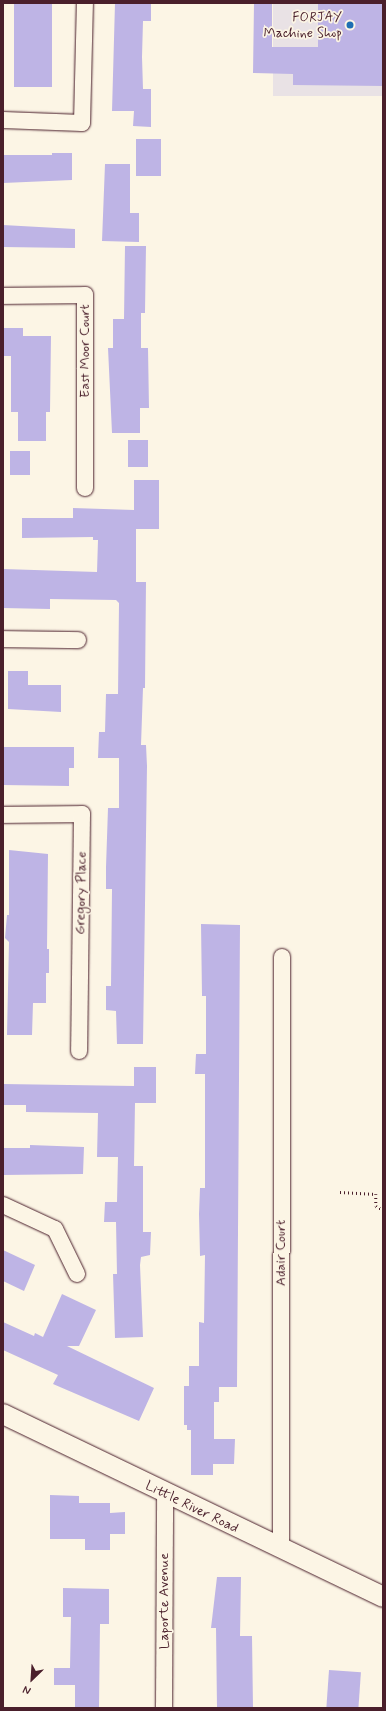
<!DOCTYPE html>
<html>
<head>
<meta charset="utf-8">
<style>
	body { margin:0 }
	#map { position:relative; width:386px; height:1711px; overflow:hidden; background:#fcf5e5; font-family:Mynerve,sans-serif }
	div>[style] { position:absolute }
	.built>* { inset:0; background:#e9e2e5; transform-origin:0 0 }
	.building>* { inset:0; background:#beb4e5; transform-origin:0 0 }
	.path>* { height:2.5px; margin-top:-1.25px; transform-origin:0; background:repeating-linear-gradient(90deg,#4a1f2b 0 1px,transparent 0 4px) }
	.roads { filter:drop-shadow(0 0 1px #4a1f2b) drop-shadow(0 0 1px #4a1f2b) }
	.minor>* { height:16px; margin:-8px; padding:0 8px; transform-origin:8px; border-radius:8px; background:#fcf5e5 }
	.tertiary>* { height:20px; margin:-10px; padding:0 10px; transform-origin:10px; border-radius:10px; background:#fcf5e5 }
	.dots>* { width:11px; height:11px; translate:-50% -50%; box-sizing:border-box; border:2px solid #fcf5e5; border-radius:50% }
	span { translate:-50% -50%; white-space:nowrap; text-align:center; line-height:1.15; -webkit-text-stroke:3.5px #fcf5e5; paint-order:stroke }
	.poi-label { font-size:14px; color:#4a1f2b }
	.right { translate:-100% -50%; text-align:right }
	.street-label { font-size:14px; color:#4a1f2b }
	.frame { position:absolute; inset:0; border:4px solid #4a1f2b; pointer-events:none }
	.north { position:absolute; left:12px; top:1659px; width:40px; height:40px; -webkit-text-stroke:3px #fcf5e5; paint-order:stroke; rotate:205deg; font-size:11px; font-weight:700; line-height:16px; text-align:center; color:#4a1f2b }
	.north::after { content:''; display:block; margin:auto; width:14px; height:18px; background:#4a1f2b; clip-path:polygon(50% 0,100% 100%,50% 72%,0 100%) }
</style>
</head>
<body>
<div id="map">
	<div class="built">
		<div style="left:273px;top:3px;width:110px;height:93px"></div>
	</div>
	<div class="building">
		<div style="left:14px;top:3px;width:38px;height:84px"></div>
		<div style="clip-path:polygon(115px 3px,151px 3px,151px 21px,143px 21px,142px 57px,143px 89px,151px 89px,151px 127px,133px 126px,134px 111px,112px 111px)"></div>
		<div style="clip-path:polygon(254px 3px,272px 3px,272px 47px,318px 47px,318px 3px,383px 3px,383px 86px,293px 85px,293px 74px,253px 73px)"></div>
		<div style="left:136px;top:139px;width:25px;height:37px"></div>
		<div style="clip-path:polygon(52px 153px,72px 153px,72px 180px,3px 183px,3px 155px,52px 155px)"></div>
		<div style="clip-path:polygon(105px 164px,130px 164px,130px 213px,139px 213px,139px 242px,102px 241px)"></div>
		<div style="clip-path:polygon(3px 225px,75px 229px,75px 248px,3px 247px)"></div>
		<div style="clip-path:polygon(125px 246px,146px 246px,145px 313px,141px 313px,141px 348px,148px 348px,149px 408px,140px 408px,140px 433px,112px 433px,108px 348px,113px 348px,113px 319px,124px 319px)"></div>
		<div style="clip-path:polygon(3px 328px,23px 328px,23px 336px,51px 336px,50px 412px,46px 412px,46px 441px,18px 441px,18px 412px,11px 412px,11px 356px,3px 356px)"></div>
		<div style="left:128px;top:440px;width:20px;height:27px"></div>
		<div style="left:10px;top:451px;width:20px;height:24px"></div>
		<div style="clip-path:polygon(134px 480px,159px 480px,159px 529px,136px 529px,136px 582px,146px 582px,145px 688px,143px 688px,141px 745px,146px 745px,147px 766px,143px 1044px,117px 1044px,116px 1011px,106px 1010px,106px 986px,111px 986px,112px 889px,106px 889px,106px 867px,108px 808px,119px 808px,119px 758px,98px 758px,99px 732px,105px 732px,106px 694px,118px 694px,119px 603px,116px 600px,50px 599px,50px 609px,3px 608px,3px 569px,97px 572px,98px 540px,93px 540px,93px 537px,22px 538px,22px 518px,73px 518px,73px 508px,134px 510px)"></div>
		<div style="clip-path:polygon(8px 671px,28px 671px,28px 685px,61px 685px,61px 712px,8px 709px)"></div>
		<div style="clip-path:polygon(3px 747px,74px 747px,74px 768px,69px 768px,69px 786px,3px 785px)"></div>
		<div style="clip-path:polygon(9px 850px,48px 854px,47px 949px,49px 949px,49px 973px,46px 973px,46px 1003px,33px 1003px,32px 1035px,7px 1035px,9px 942px,5px 938px,7px 915px,9px 915px)"></div>
		<div style="clip-path:polygon(201px 924px,240px 925px,237px 1387px,219px 1387px,219px 1402px,214px 1402px,214px 1439px,235px 1439px,234px 1464px,213px 1464px,213px 1475px,191px 1475px,191px 1430px,187px 1430px,187px 1425px,184px 1425px,184px 1386px,189px 1386px,189px 1366px,199px 1366px,199px 1322px,204px 1323px,205px 1255px,200px 1256px,199px 1214px,200px 1188px,205px 1188px,205px 1074px,195px 1074px,196px 1054px,206px 1054px,206px 996px,202px 996px)"></div>
		<div style="clip-path:polygon(134px 1067px,156px 1067px,156px 1103px,135px 1103px,134px 1166px,143px 1166px,143px 1232px,151px 1232px,150px 1255px,141px 1257px,140px 1265px,143px 1337px,115px 1338px,113px 1274px,117px 1274px,116px 1222px,104px 1222px,105px 1202px,117px 1202px,118px 1157px,97px 1157px,98px 1113px,26px 1112px,26px 1105px,3px 1105px,3px 1084px,134px 1086px)"></div>
		<div style="clip-path:polygon(30px 1145px,84px 1147px,83px 1174px,3px 1175px,3px 1148px,30px 1148px)"></div>
		<div style="clip-path:polygon(3px 1250px,35px 1265px,24px 1291px,3px 1281px)"></div>
		<div style="clip-path:polygon(62px 1294px,96px 1310px,79px 1346px,67px 1346px,154px 1388px,139px 1421px,53px 1384px,58px 1375px,3px 1350px,3px 1322px,34px 1336px,35px 1333px,43px 1337px)"></div>
		<div style="clip-path:polygon(50px 1495px,79px 1496px,79px 1503px,110px 1503px,110px 1513px,125px 1512px,125px 1534px,110px 1534px,110px 1550px,85px 1550px,85px 1539px,50px 1539px)"></div>
		<div style="clip-path:polygon(217px 1577px,241px 1577px,240px 1636px,252px 1636px,253px 1708px,217px 1708px,216px 1628px,211px 1628px)"></div>
		<div style="clip-path:polygon(63px 1588px,109px 1589px,109px 1624px,100px 1624px,99px 1708px,75px 1708px,75px 1685px,54px 1685px,54px 1668px,70px 1668px,71px 1617px,63px 1617px)"></div>
		<div style="left:329px;top:1670px;width:32px;height:38px;rotate:4deg"></div>
	</div>
	<div class="path">
		<div style="left:340px;top:1192px;width:36px;rotate:3deg"></div>
		<div style="left:376px;top:1194px;width:12px;rotate:90deg"></div>
		<div style="left:376px;top:1206px;width:8px;rotate:30deg"></div>
	</div>
	<div class="roads">
		<div class="minor">
			<div style="left:3px;top:120px;width:79px;rotate:2.2deg"></div>
			<div style="left:82px;top:123px;width:120px;rotate:-88.6deg"></div>
			<div style="left:3px;top:296px;width:82px;rotate:-0.7deg"></div>
			<div style="left:85px;top:295px;width:193px;rotate:90deg"></div>
			<div style="left:3px;top:639px;width:75px;rotate:0.8deg"></div>
			<div style="left:3px;top:815px;width:79px;rotate:-0.7deg"></div>
			<div style="left:82px;top:814px;width:237px;rotate:90.7deg"></div>
			<div style="left:3px;top:1205px;width:57px;rotate:24.8deg"></div>
			<div style="left:55px;top:1229px;width:50px;rotate:63.9deg"></div>
			<div style="left:281px;top:1549px;width:592px;rotate:-89.9deg"></div>
			<div style="left:164px;top:1708px;width:214px;rotate:-89.7deg"></div>
		</div>
		<div class="tertiary">
			<div style="left:3px;top:1414px;width:422px;rotate:25.7deg"></div>
		</div>
	</div>
	<div class="dots">
		<div style="left:350px;top:25px;background:#1f6fb2"></div>
	</div>
	<div class="poi-label">
		<span class="right" style="left:342px;top:25px">FORJAY<br>Machine Shop</span>
	</div>
	<div class="street-label">
		<span style="left:85px;top:351px;rotate:-90deg">East Moor Court</span>
		<span style="left:81px;top:893px;rotate:-89deg">Gregory Place</span>
		<span style="left:281px;top:1253px;rotate:-90deg">Adair Court</span>
		<span style="left:192px;top:1507px;rotate:26deg">Little River Road</span>
		<span style="left:164px;top:1601px;rotate:-90deg">Laporte Avenue</span>
	</div>
	<div class="frame"></div>
	<div class="north">N</div>
</div>
</body>
</html>
